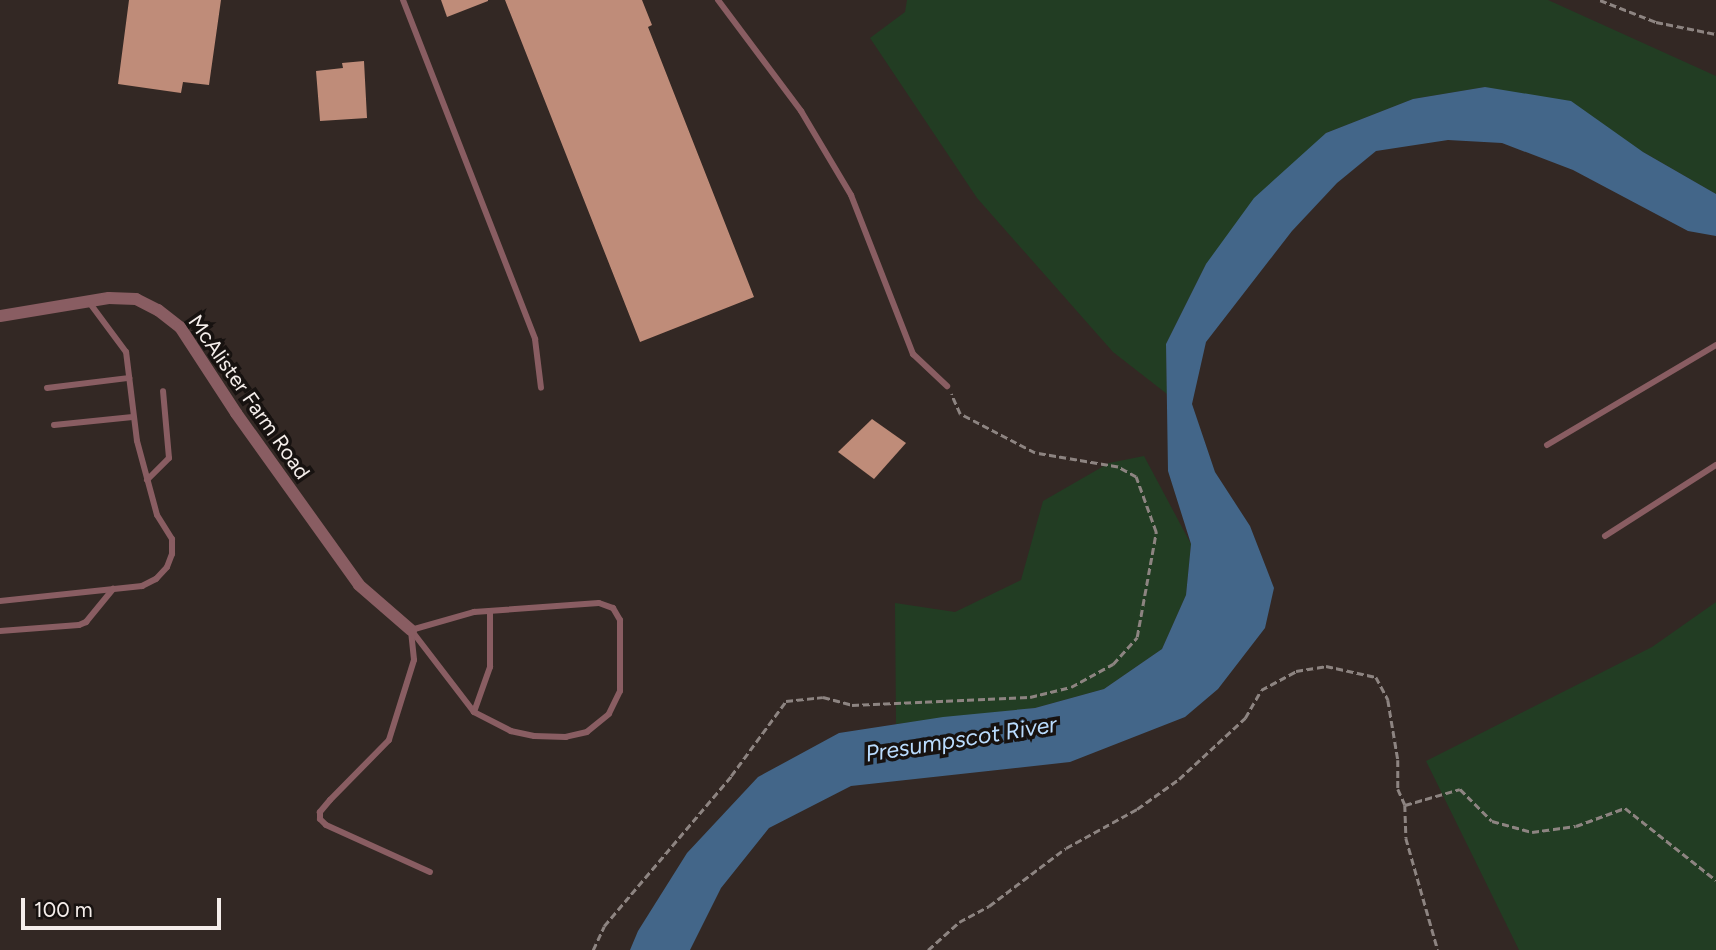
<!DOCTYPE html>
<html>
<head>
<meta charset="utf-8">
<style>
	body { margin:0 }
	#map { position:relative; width:1716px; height:950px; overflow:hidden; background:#332824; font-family:Figtree,sans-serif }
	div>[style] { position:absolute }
	.green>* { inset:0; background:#223d23 }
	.water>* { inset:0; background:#436689 }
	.building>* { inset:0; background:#bf8c79 }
	.path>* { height:2.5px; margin-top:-1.25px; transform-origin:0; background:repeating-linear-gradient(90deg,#8d8481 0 7px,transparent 0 10.5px) }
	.lane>* { height:6px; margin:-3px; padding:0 3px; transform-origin:3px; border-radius:3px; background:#895d62 }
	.street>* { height:12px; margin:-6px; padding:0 6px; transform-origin:6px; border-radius:6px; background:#895d62 }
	span { translate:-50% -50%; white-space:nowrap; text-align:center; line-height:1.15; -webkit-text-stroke:7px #171210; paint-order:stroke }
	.street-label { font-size:21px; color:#f5eeeb }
	.water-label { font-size:23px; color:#badcfe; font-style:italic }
	.scale { position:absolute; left:21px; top:898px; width:200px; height:32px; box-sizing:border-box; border:4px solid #f5eeeb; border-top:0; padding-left:9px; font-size:21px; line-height:24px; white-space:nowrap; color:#f5eeeb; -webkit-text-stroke:5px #171210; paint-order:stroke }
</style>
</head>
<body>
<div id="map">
	<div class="green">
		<div style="clip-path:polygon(907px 0,1548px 0,1716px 76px,1716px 194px,1643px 152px,1485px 87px,1413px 99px,1326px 133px,1206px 264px,1166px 344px,1167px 394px,1113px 352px,977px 198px,870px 38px,905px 12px)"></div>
		<div style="clip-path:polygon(1144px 456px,1191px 544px,1186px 595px,1162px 649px,1104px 689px,1035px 708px,896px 724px,895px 603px,955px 612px,1021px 580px,1043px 501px,1109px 463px)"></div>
		<div style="clip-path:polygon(1716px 602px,1716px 950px,1519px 950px,1426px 761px,1652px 647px)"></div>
	</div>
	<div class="water">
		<div style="clip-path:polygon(1485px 87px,1571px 101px,1643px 152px,1716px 194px,1716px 236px,1688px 231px,1573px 170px,1502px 143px,1448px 140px,1376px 151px,1337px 183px,1292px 231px,1206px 342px,1192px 404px,1215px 472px,1250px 526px,1274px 588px,1265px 628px,1218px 689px,1185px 717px,1070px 762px,851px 786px,769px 828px,721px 888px,690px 950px,630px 950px,638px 931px,687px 853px,758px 777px,839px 733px,943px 717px,1035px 708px,1104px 689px,1162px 649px,1186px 595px,1191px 544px,1168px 471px,1166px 344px,1206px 264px,1254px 198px,1326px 133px,1413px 99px)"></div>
	</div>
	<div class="building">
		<div style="clip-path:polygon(129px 0,221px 0,209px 85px,183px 82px,181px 93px,118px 84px)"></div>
		<div style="clip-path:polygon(441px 0,488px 0,488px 1px,447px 17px)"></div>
		<div style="clip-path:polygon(505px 0,642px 0,652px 25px,648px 27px,754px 297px,640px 342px)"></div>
		<div style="clip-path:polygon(364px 61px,367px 118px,320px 121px,316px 71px,343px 68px,342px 63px)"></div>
		<div style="clip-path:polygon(872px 419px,906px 443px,874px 479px,838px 452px)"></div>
	</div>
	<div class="path">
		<div style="left:1600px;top:0;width:60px;rotate:21.4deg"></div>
		<div style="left:1656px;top:22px;width:61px;rotate:11.3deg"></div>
		<div style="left:1405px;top:805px;width:57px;rotate:-16.2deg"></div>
		<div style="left:1460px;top:789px;width:45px;rotate:45deg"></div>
		<div style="left:1492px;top:821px;width:41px;rotate:15.4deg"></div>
		<div style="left:1532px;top:832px;width:44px;rotate:-7.8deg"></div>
		<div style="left:1576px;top:826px;width:52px;rotate:-20.2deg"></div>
		<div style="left:1625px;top:808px;width:116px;rotate:38.4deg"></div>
		<div style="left:593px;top:950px;width:26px;rotate:-65deg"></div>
		<div style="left:604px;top:926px;width:197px;rotate:-49.7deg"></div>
		<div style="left:731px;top:776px;width:93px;rotate:-53.7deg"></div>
		<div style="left:786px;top:701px;width:37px;rotate:-6deg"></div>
		<div style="left:823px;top:697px;width:30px;rotate:15deg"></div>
		<div style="left:852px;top:705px;width:178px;rotate:-2.6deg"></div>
		<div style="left:1030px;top:697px;width:42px;rotate:-13.7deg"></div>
		<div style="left:1071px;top:687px;width:48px;rotate:-28.7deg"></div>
		<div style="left:1113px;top:664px;width:36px;rotate:-48deg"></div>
		<div style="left:1137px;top:637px;width:107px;rotate:-79.7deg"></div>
		<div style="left:1156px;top:532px;width:59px;rotate:-110deg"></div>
		<div style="left:1136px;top:477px;width:21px;rotate:-151deg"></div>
		<div style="left:1118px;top:467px;width:84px;rotate:-170.4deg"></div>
		<div style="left:1035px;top:453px;width:85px;rotate:-152.5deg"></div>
		<div style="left:960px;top:414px;width:22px;rotate:-114deg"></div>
		<div style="left:928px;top:950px;width:42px;rotate:-42.1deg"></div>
		<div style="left:959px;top:922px;width:34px;rotate:-28deg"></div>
		<div style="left:989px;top:906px;width:96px;rotate:-37deg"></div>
		<div style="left:1066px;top:848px;width:81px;rotate:-28.8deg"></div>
		<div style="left:1137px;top:809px;width:52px;rotate:-35.5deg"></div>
		<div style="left:1179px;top:779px;width:90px;rotate:-42.7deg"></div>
		<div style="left:1245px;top:718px;width:32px;rotate:-60deg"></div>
		<div style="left:1261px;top:690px;width:40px;rotate:-28deg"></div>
		<div style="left:1296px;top:671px;width:30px;rotate:-9deg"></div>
		<div style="left:1326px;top:666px;width:51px;rotate:12.4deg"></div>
		<div style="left:1376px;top:677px;width:26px;rotate:62deg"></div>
		<div style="left:1388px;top:700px;width:61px;rotate:80.5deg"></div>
		<div style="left:1398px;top:760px;width:29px;rotate:90deg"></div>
		<div style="left:1398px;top:789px;width:17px;rotate:66deg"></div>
		<div style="left:1405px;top:805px;width:33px;rotate:88deg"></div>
		<div style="left:1406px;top:838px;width:116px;rotate:74.1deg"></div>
	</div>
	<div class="lane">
		<div style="left:403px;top:0;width:364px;rotate:68.7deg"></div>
		<div style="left:535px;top:339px;width:49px;rotate:83deg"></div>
		<div style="left:718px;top:0;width:139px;rotate:53.2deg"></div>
		<div style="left:801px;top:111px;width:98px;rotate:59.2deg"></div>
		<div style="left:851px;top:195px;width:171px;rotate:68.7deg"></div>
		<div style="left:913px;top:354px;width:47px;rotate:43.3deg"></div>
		<div style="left:47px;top:388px;width:83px;rotate:-7deg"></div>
		<div style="left:54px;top:425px;width:79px;rotate:-5.8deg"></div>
		<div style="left:1547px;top:445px;width:196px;rotate:-30.6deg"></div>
		<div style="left:147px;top:480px;width:31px;rotate:-45deg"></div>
		<div style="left:169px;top:458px;width:67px;rotate:-95.1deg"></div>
		<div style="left:1605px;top:536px;width:132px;rotate:-32.6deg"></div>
		<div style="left:0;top:601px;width:143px;rotate:-6deg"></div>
		<div style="left:142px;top:586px;width:16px;rotate:-27deg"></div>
		<div style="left:156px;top:579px;width:16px;rotate:-47deg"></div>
		<div style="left:167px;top:567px;width:14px;rotate:-69deg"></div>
		<div style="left:172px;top:554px;width:15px;rotate:-90deg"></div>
		<div style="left:172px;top:539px;width:28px;rotate:-122deg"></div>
		<div style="left:157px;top:515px;width:77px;rotate:-105.1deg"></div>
		<div style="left:137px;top:441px;width:90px;rotate:-97deg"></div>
		<div style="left:126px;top:352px;width:62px;rotate:-126.5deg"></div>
		<div style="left:599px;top:603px;width:15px;rotate:20deg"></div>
		<div style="left:613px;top:608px;width:14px;rotate:60deg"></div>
		<div style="left:620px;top:620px;width:71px;rotate:90deg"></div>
		<div style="left:620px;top:691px;width:25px;rotate:116deg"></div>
		<div style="left:609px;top:714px;width:28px;rotate:141deg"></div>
		<div style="left:587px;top:732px;width:22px;rotate:167deg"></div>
		<div style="left:566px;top:737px;width:32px;rotate:-178deg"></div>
		<div style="left:534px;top:736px;width:24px;rotate:-168deg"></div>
		<div style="left:511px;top:731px;width:42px;rotate:-152.8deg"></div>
		<div style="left:474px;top:712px;width:103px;rotate:-127.5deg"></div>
		<div style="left:411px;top:630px;width:66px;rotate:-15.9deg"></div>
		<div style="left:474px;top:612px;width:125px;rotate:-4.1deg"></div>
		<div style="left:0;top:631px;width:79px;rotate:-4.3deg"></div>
		<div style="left:79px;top:625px;width:8px;rotate:-23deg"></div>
		<div style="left:86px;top:622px;width:43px;rotate:-50.7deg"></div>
		<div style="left:411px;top:631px;width:29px;rotate:84deg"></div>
		<div style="left:414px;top:660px;width:84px;rotate:107.4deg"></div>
		<div style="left:389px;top:740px;width:84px;rotate:134.5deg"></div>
		<div style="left:330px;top:800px;width:16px;rotate:130deg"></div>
		<div style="left:320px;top:812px;width:7px;rotate:90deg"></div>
		<div style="left:320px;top:819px;width:8px;rotate:45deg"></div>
		<div style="left:326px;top:825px;width:114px;rotate:24.3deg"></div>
		<div style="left:474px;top:712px;width:48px;rotate:-70.4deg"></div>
		<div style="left:490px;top:667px;width:56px;rotate:-90deg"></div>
	</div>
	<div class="street">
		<div style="left:0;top:316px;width:110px;rotate:-9.4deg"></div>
		<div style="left:109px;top:298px;width:27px;rotate:2deg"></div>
		<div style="left:136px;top:299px;width:25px;rotate:27deg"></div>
		<div style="left:158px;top:310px;width:28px;rotate:38deg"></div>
		<div style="left:180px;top:327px;width:103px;rotate:56.9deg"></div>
		<div style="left:236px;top:413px;width:211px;rotate:54.4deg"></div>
		<div style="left:359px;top:585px;width:69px;rotate:40.9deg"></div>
	</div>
	<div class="street-label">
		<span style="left:249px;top:397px;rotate:55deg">McAlister Farm Road</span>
	</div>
	<div class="water-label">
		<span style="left:961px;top:739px;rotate:-9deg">Presumpscot River</span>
	</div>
	<div class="scale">100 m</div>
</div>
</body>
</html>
